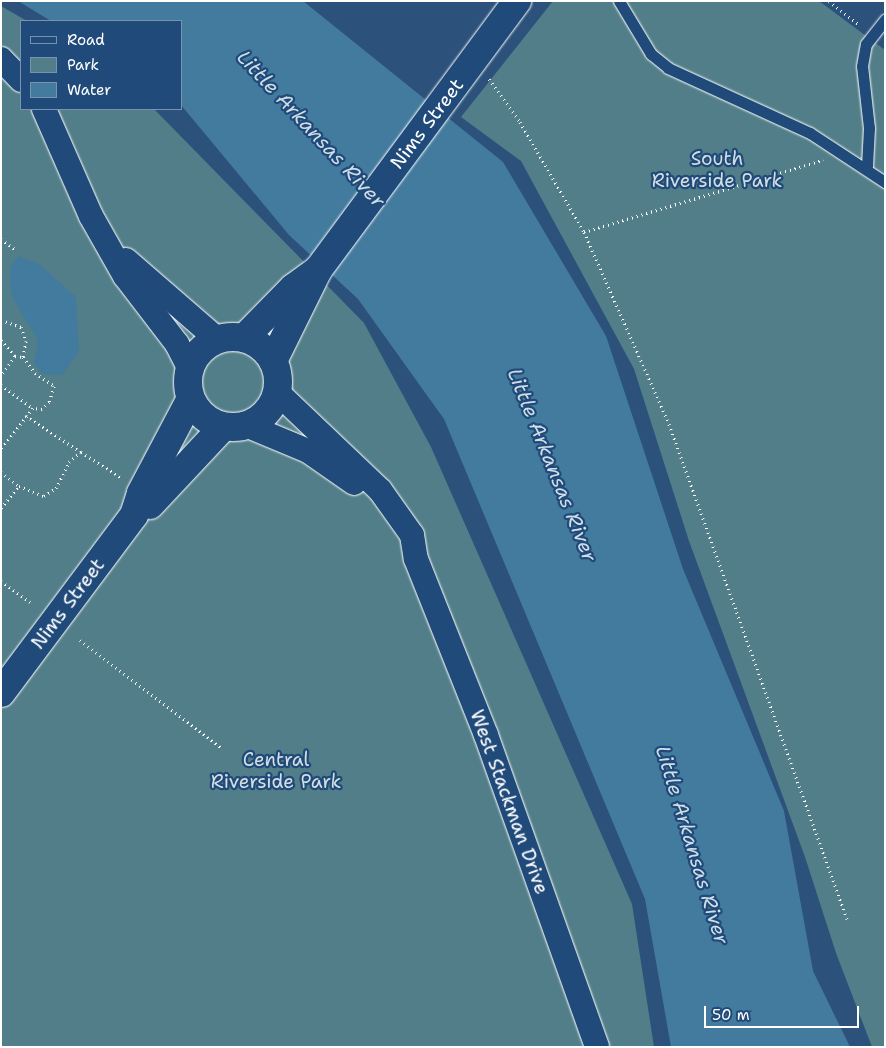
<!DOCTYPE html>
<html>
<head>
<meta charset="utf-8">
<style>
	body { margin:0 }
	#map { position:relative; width:886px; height:1048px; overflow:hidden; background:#2c527b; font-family:"Shantell Sans",sans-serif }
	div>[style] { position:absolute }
	.green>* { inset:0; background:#517e88 }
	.water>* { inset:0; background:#437b9e }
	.path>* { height:3px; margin-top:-1.5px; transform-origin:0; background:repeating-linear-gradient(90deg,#fff 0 1px,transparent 0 5px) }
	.roads { filter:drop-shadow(0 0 1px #fff) drop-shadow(0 0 1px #fff) }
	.service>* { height:11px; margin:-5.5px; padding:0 5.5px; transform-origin:5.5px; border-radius:5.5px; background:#1f4a7a }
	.minor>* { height:24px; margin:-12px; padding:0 12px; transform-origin:12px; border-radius:12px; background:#1f4a7a }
	.tertiary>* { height:28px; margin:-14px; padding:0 14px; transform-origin:14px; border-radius:14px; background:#1f4a7a }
	.tertiary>.ring { margin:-14px; padding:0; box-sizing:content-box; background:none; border:28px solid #1f4a7a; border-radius:50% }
	span { translate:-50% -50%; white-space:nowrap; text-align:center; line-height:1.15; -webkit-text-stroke:4.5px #1f4a7a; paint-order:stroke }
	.street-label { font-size:19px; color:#fff }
	.park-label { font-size:19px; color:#d4dfe1 }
	.water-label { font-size:20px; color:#d0dee7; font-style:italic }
	.frame { position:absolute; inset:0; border:2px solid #fff; pointer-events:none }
	.legend { position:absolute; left:20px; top:20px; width:162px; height:90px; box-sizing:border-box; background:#1f4a7a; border:1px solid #7992af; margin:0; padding:6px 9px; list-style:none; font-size:15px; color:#fff }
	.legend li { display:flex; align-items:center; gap:10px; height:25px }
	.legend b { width:25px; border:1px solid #7992af }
	.scale { position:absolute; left:704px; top:1006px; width:155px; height:22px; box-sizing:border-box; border:2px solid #fff; border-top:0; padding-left:6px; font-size:15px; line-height:18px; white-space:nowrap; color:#fff; -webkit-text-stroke:4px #1f4a7a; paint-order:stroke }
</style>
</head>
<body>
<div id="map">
	<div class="green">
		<div style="clip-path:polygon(553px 1px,819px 1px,885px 50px,885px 1047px,872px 1047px,836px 953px,805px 857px,689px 541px,634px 369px,521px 161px,461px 117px)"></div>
		<div style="clip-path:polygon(1px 6px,27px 21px,21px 21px,21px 109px,154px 109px,364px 323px,431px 447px,632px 904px,654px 1047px,1px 1047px)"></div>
	</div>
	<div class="water">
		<div style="clip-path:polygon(18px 1px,303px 1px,503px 162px,606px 336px,683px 569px,784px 811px,813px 971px,850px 1047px,671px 1047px,645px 899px,444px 419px,358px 299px,289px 235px,181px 105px,181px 21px,51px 21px)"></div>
		<div style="clip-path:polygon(19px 256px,39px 264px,76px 297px,79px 352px,62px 375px,42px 374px,34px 363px,38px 340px,12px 297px,10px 281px,11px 265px)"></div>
	</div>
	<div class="path">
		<div style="left:829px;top:1px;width:39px;rotate:38deg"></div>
		<div style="left:489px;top:79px;width:53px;rotate:54.2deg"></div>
		<div style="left:520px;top:122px;width:127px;rotate:59.8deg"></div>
		<div style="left:584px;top:232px;width:250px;rotate:-16.8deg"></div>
		<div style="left:584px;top:232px;width:210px;rotate:66.1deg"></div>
		<div style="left:669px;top:424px;width:526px;rotate:70.22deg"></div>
		<div style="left:1px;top:239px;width:17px;rotate:36deg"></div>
		<div style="left:1px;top:320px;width:21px;rotate:19deg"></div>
		<div style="left:21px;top:327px;width:15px;rotate:70deg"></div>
		<div style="left:26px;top:341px;width:16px;rotate:101deg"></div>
		<div style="left:1px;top:340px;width:21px;rotate:49deg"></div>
		<div style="left:15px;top:356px;width:24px;rotate:125deg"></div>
		<div style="left:15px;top:356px;width:8px;rotate:7deg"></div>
		<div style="left:23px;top:357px;width:20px;rotate:53deg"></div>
		<div style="left:35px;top:373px;width:23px;rotate:34deg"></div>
		<div style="left:54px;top:386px;width:17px;rotate:107deg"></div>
		<div style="left:49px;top:402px;width:10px;rotate:135deg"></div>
		<div style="left:42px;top:409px;width:9px;rotate:-174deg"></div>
		<div style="left:1px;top:385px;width:39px;rotate:36deg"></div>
		<div style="left:33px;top:408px;width:52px;rotate:128deg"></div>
		<div style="left:81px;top:452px;width:49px;rotate:32.4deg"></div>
		<div style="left:1px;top:472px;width:23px;rotate:38deg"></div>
		<div style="left:19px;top:486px;width:27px;rotate:22deg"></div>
		<div style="left:44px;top:496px;width:14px;rotate:-34deg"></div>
		<div style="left:56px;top:488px;width:29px;rotate:-63deg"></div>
		<div style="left:69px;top:462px;width:16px;rotate:-40deg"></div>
		<div style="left:81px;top:452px;width:66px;rotate:-146.8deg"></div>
		<div style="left:1px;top:508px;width:28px;rotate:-51deg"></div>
		<div style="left:1px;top:581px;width:36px;rotate:36deg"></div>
		<div style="left:80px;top:640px;width:178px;rotate:37.3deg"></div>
	</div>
	<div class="roads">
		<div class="service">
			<div style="left:619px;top:1px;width:62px;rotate:58.9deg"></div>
			<div style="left:651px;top:54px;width:22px;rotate:39deg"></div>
			<div style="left:668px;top:68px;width:156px;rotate:24.6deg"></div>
			<div style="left:810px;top:133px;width:90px;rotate:33.2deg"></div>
			<div style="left:867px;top:166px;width:38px;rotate:-87deg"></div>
			<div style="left:869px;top:128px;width:62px;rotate:-96.4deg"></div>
			<div style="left:862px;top:66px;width:22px;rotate:-80deg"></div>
			<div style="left:866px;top:44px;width:31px;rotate:-52deg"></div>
		</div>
		<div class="minor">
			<div style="left:1px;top:59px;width:29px;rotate:46deg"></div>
			<div style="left:44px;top:109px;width:117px;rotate:66.3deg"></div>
			<div style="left:91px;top:216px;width:69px;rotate:60.5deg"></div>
			<div style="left:125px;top:276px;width:86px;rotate:52.6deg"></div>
			<div style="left:177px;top:344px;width:27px;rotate:63deg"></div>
			<div style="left:126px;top:260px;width:121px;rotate:41deg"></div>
			<div style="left:278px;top:393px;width:141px;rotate:43.6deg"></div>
			<div style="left:380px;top:490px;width:55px;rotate:54.6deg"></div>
			<div style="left:412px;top:535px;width:24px;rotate:81deg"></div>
			<div style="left:416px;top:559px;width:189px;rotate:68.3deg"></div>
			<div style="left:486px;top:735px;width:331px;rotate:70.4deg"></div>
			<div style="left:248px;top:426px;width:65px;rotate:22.6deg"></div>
			<div style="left:308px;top:451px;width:56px;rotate:34.8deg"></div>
		</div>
		<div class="tertiary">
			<div class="ring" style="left:188px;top:337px;width:62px;height:62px"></div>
			<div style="left:244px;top:338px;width:70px;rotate:-45.6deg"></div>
			<div style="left:293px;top:288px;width:31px;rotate:-36deg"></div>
			<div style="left:273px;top:361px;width:102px;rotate:-63.7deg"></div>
			<div style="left:318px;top:270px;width:335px;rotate:-53.5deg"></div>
			<div style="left:150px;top:505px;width:107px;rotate:-46.9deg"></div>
			<div style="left:1px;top:693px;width:222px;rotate:-53.2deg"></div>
			<div style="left:134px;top:515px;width:23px;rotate:-72deg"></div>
			<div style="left:141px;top:493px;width:105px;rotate:-62.2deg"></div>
		</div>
	</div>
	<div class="street-label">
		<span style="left:427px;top:124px;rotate:-53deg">Nims Street</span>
		<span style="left:68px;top:604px;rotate:-53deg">Nims Street</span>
		<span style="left:509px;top:802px;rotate:70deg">West Stackman Drive</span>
	</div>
	<div class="park-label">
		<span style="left:717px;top:170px">South<br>Riverside Park</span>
		<span style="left:276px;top:771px">Central<br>Riverside Park</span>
	</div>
	<div class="water-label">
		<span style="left:311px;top:129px;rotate:47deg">Little Arkansas River</span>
		<span style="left:552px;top:465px;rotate:68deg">Little Arkansas River</span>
		<span style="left:692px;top:845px;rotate:73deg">Little Arkansas River</span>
	</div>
	<div class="frame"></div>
	<ul class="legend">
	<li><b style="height:6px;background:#1f4a7a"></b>Road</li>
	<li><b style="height:14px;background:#517e88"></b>Park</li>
	<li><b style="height:14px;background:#437b9e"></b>Water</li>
	</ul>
	<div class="scale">50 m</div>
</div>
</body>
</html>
